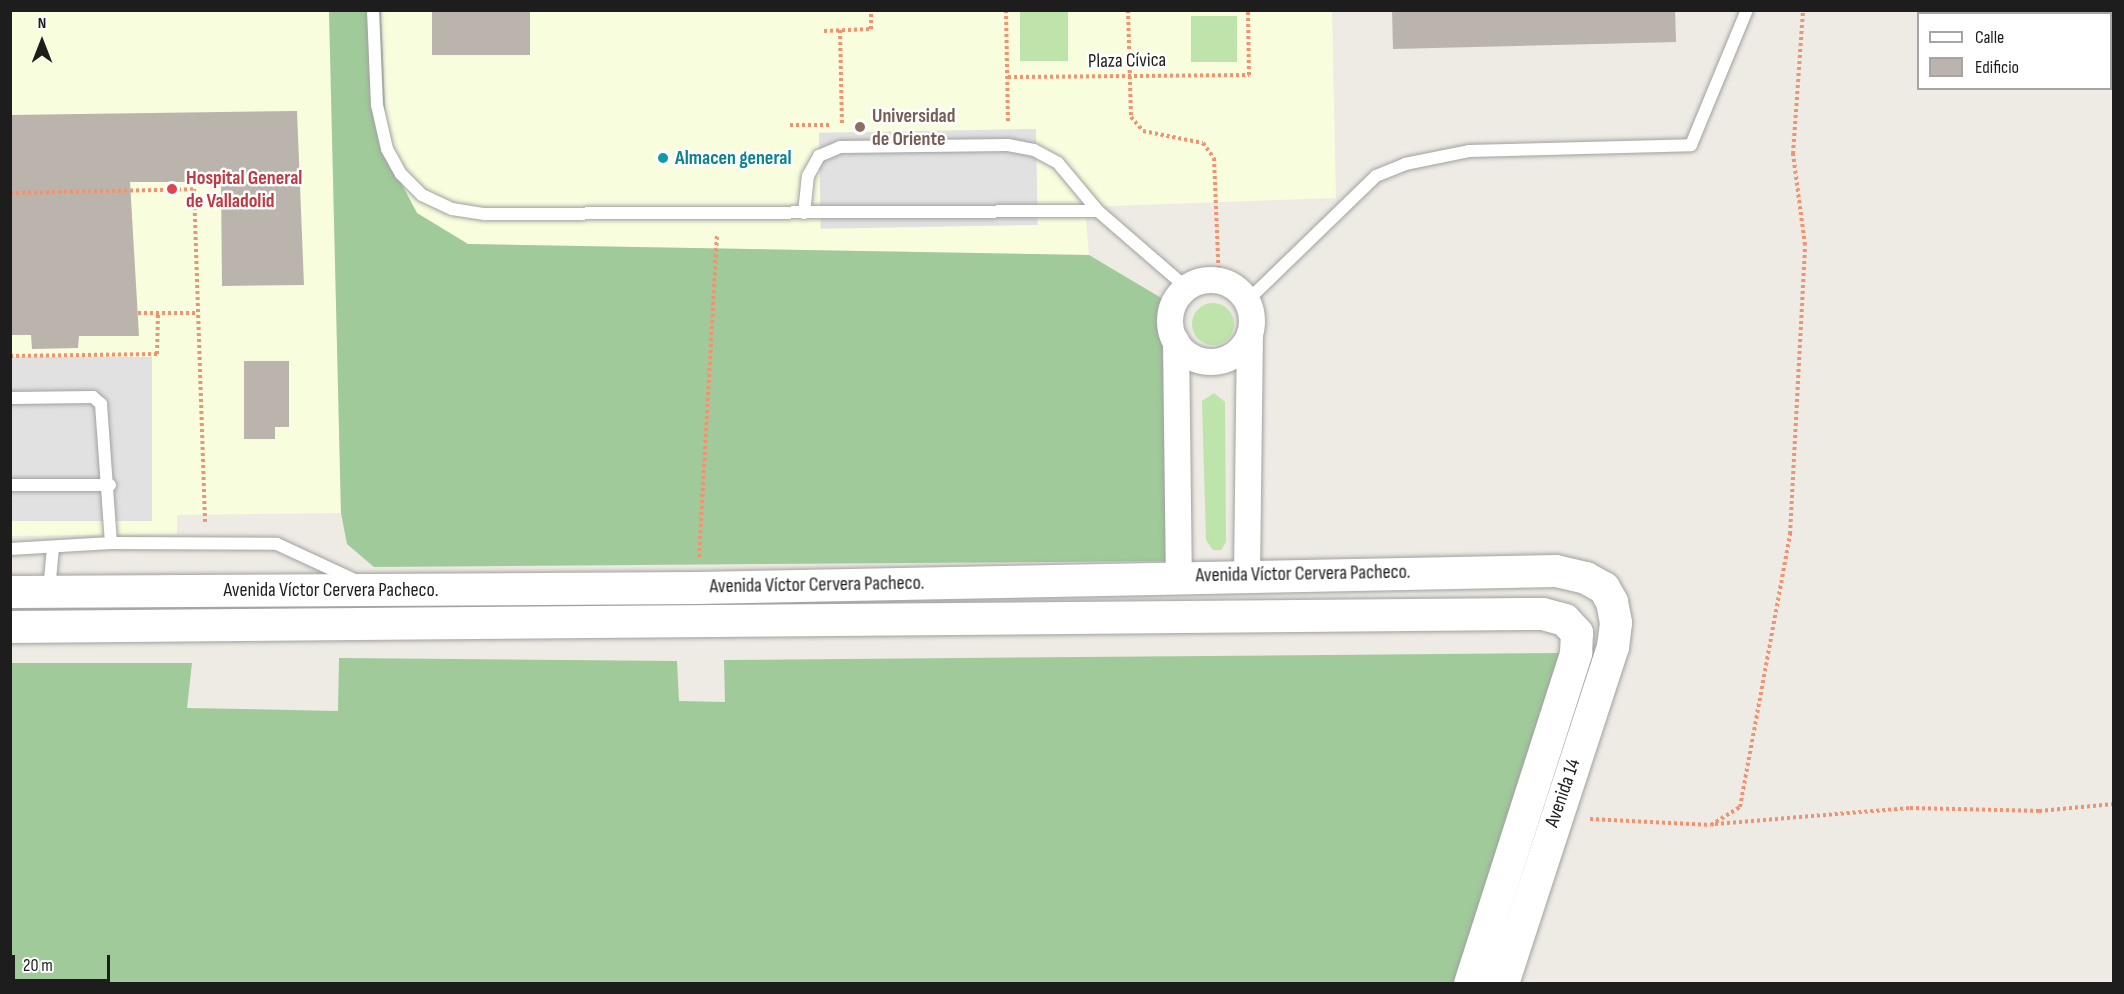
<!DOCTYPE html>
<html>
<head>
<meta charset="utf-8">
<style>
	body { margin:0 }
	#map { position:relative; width:2124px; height:994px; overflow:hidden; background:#edebe3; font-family:"Sofia Sans Condensed",sans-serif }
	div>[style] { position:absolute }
	.education>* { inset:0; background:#f7fddd }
	.grass>* { inset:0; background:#bee4ac; transform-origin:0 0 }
	.round { border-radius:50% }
	.forest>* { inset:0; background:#a0ca9a }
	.parking>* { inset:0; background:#e1e1e1; transform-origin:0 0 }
	.building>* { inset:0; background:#bab4ad; transform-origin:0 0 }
	.path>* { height:4px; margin-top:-2px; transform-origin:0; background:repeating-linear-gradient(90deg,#f09371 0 3px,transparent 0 6px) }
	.roads { filter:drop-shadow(0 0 2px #a1a1a1) drop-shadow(0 0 2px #a1a1a1) }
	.service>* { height:12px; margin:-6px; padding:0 6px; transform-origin:6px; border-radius:6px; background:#fff }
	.minor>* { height:26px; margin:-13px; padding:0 13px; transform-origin:13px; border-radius:13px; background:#fff }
	.minor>.ring { margin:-13px; padding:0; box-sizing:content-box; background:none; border:26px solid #fff; border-radius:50% }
	.tertiary>* { height:32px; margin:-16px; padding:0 16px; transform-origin:16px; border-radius:16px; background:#fff }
	.dots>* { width:16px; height:16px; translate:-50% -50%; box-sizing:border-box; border:3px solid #fff; border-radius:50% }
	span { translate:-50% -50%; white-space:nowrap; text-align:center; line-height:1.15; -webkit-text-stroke:5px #fff; paint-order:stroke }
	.street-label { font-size:20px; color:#1d1d1d }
	.education-label { font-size:20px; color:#785e54; font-weight:700 }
	.left { translate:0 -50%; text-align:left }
	.culture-label { font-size:20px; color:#0d838f; font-weight:700 }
	.health-label { font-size:20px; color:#be3a42; font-weight:700 }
	.frame { position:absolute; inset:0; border:12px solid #1d1d1d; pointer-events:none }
	.legend { position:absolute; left:1917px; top:12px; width:195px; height:78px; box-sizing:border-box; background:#fff; border:2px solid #a5a5a5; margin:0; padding:8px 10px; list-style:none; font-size:18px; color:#1d1d1d }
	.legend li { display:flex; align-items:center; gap:12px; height:30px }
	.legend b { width:30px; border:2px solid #a5a5a5 }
	.north { position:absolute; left:12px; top:12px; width:60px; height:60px; -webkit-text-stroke:4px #fff; paint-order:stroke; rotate:0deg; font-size:16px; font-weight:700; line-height:24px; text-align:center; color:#1d1d1d }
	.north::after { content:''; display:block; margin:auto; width:21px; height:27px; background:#1d1d1d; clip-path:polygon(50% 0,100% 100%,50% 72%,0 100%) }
	.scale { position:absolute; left:12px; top:955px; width:98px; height:27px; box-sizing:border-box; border:3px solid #1d1d1d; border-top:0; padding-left:8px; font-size:18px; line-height:21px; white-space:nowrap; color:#1d1d1d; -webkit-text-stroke:4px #fff; paint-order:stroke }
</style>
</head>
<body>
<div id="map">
	<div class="education">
		<div style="clip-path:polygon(10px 11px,329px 11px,341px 513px,177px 515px,177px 534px,11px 536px)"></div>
		<div style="clip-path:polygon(381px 11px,1332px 11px,1336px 198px,1085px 207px,1089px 255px,468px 244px,417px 213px,387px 156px)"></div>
	</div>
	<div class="grass">
		<div style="left:1020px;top:11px;width:48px;height:50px"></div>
		<div style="left:1191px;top:16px;width:46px;height:46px"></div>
		<div class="round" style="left:1192px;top:303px;width:42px;height:42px"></div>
		<div style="clip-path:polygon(1214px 393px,1225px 402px,1226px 542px,1221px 550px,1213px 550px,1206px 540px,1202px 401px)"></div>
	</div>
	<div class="forest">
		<div style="clip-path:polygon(329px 11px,381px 11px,387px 156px,417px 213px,468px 244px,1089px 255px,1168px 302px,1179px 561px,374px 567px,347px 544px,341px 513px)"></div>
		<div style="clip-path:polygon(1560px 653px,1473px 983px,11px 984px,11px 663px,192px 663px,187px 708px,338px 711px,339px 658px,677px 661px,679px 701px,725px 702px,724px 660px)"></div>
	</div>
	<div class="parking">
		<div style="left:1036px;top:129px;width:96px;height:217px;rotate:89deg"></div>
		<div style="left:10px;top:357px;width:142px;height:164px"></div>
	</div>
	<div class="building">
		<div style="left:432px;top:10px;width:98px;height:45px"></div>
		<div style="clip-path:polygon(1392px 10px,1675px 10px,1676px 42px,1393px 49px)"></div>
		<div style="clip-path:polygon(297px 111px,304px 285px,222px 286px,221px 182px,130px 182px,139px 336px,79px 336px,78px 348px,32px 349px,31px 335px,10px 335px,10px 115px)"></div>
		<div style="clip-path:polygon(244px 361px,289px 361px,289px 427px,275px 427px,275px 439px,244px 439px)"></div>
	</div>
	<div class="path">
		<div style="left:1006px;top:10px;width:114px;rotate:89deg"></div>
		<div style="left:1128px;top:10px;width:107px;rotate:88.4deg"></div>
		<div style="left:1131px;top:117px;width:18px;rotate:49deg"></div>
		<div style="left:1143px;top:131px;width:61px;rotate:11.3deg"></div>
		<div style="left:1203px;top:143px;width:19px;rotate:54deg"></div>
		<div style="left:1214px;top:158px;width:123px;rotate:87.7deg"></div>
		<div style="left:840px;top:30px;width:95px;rotate:88.8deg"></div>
		<div style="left:824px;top:31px;width:47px;rotate:-2.4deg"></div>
		<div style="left:871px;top:29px;width:19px;rotate:-90deg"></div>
		<div style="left:1008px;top:77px;width:241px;rotate:-0.5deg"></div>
		<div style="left:1249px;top:75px;width:65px;rotate:-90.9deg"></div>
		<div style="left:790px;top:125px;width:40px"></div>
		<div style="left:10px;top:193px;width:184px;rotate:-1.2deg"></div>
		<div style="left:194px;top:189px;width:333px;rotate:88.1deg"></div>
		<div style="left:138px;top:313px;width:58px"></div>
		<div style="left:10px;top:356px;width:147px;rotate:-0.8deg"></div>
		<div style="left:157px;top:354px;width:42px;rotate:-88.6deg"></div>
		<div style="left:699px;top:557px;width:323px;rotate:-86.8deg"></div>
		<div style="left:1590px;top:819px;width:121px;rotate:2.8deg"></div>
		<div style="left:1711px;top:825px;width:34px;rotate:-32deg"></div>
		<div style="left:1740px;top:807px;width:278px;rotate:-79.6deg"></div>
		<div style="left:1790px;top:534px;width:289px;rotate:-87deg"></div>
		<div style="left:1805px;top:245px;width:92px;rotate:-97.5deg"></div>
		<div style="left:1793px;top:154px;width:144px;rotate:-86deg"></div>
		<div style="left:1715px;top:824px;width:196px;rotate:-4.7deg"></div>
		<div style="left:1910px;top:808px;width:129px;rotate:1.3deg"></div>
		<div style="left:2039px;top:811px;width:75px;rotate:-5.3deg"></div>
	</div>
	<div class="roads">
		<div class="service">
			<div style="left:373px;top:10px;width:95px;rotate:87.6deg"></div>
			<div style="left:377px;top:105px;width:45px;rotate:77.2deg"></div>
			<div style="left:387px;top:149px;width:29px;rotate:61deg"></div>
			<div style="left:401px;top:174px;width:30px;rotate:45deg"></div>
			<div style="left:422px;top:195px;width:33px;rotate:25deg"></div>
			<div style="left:452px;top:209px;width:33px;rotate:9deg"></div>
			<div style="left:485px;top:214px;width:613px;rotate:-0.28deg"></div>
			<div style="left:804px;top:213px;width:37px;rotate:-84deg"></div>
			<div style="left:808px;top:176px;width:23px;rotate:-61deg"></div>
			<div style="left:819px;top:156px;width:23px;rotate:-23deg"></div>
			<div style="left:840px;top:147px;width:168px;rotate:-0.7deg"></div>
			<div style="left:1008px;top:145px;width:26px;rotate:11deg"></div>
			<div style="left:1034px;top:150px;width:27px;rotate:28deg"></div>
			<div style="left:1058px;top:163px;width:62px;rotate:50.2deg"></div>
			<div style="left:1098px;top:211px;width:118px;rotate:40.9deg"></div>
			<div style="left:1247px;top:301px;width:180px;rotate:-44.1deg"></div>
			<div style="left:1376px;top:176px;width:31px;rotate:-22deg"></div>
			<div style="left:1405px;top:164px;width:65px;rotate:-11.5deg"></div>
			<div style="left:1469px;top:151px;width:222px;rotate:-1.5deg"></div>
			<div style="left:1691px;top:145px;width:146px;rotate:-67.5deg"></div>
			<div style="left:10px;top:398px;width:83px;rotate:-0.7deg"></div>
			<div style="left:93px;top:397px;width:11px;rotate:41deg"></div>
			<div style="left:101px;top:404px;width:139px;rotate:85.9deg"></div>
			<div style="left:10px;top:485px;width:100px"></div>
			<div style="left:10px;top:549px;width:101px;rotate:-3.4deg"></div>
			<div style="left:111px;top:543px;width:166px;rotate:0.3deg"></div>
			<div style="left:277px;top:544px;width:86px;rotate:24.8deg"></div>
			<div style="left:49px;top:590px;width:42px;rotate:-84.6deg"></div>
		</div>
		<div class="minor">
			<div class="ring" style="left:1170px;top:280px;width:56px;height:56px"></div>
			<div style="left:1176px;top:341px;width:235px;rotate:89.3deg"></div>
			<div style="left:1247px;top:575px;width:240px;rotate:-89.3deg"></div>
		</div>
		<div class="tertiary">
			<div style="left:10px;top:592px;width:687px;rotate:-0.33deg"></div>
			<div style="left:697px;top:588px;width:859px;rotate:-1.13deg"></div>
			<div style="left:1556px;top:571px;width:31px;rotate:13deg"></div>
			<div style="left:1586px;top:578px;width:21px;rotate:29deg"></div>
			<div style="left:1604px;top:588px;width:16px;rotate:60deg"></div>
			<div style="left:1612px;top:602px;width:21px;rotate:79deg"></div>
			<div style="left:1616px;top:623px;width:24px;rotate:97deg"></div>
			<div style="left:1613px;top:647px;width:354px;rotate:108.1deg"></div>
			<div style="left:10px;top:627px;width:1533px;rotate:-0.49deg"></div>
			<div style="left:1543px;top:614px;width:23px;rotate:15deg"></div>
			<div style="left:1470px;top:984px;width:348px;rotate:-72.2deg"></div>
			<div style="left:1576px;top:653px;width:20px;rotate:-87deg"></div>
			<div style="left:1577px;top:633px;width:18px;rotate:-133deg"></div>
		</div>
	</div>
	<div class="dots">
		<div style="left:860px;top:127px;background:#8d6e63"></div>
		<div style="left:663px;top:158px;background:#0f9aa8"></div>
		<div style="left:172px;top:189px;background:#e0444e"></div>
	</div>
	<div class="street-label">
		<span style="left:1127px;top:61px;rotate:-1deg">Plaza Cívica</span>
		<span style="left:1303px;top:574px;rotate:-1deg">Avenida Víctor Cervera Pacheco.</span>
		<span style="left:817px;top:585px;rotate:-1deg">Avenida Víctor Cervera Pacheco.</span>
		<span style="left:331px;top:590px">Avenida Víctor Cervera Pacheco.</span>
		<span style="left:1563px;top:793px;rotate:-71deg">Avenida 14</span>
	</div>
	<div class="education-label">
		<span class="left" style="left:872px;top:128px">Universidad<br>de Oriente</span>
	</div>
	<div class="culture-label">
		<span class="left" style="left:675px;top:158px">Almacen general</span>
	</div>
	<div class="health-label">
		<span class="left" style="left:186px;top:190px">Hospital General<br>de Valladolid</span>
	</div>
	<div class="frame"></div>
	<ul class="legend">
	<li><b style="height:8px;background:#fff"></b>Calle</li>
	<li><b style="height:16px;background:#bab4ad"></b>Edificio</li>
	</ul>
	<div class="north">N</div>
	<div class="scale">20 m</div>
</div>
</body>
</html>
